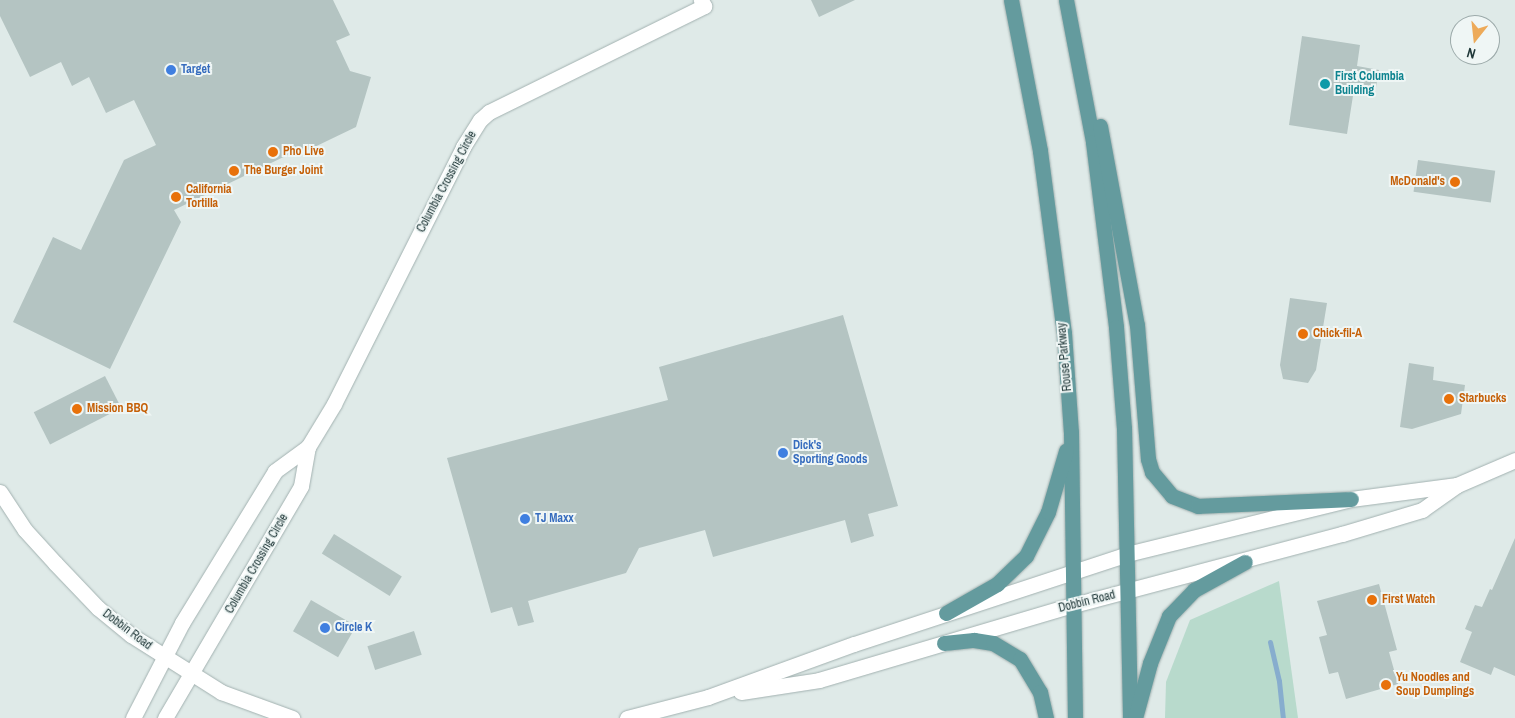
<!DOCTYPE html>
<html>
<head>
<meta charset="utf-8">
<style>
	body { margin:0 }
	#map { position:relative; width:1515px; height:718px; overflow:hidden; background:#dfeae8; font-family:"Archivo Narrow",sans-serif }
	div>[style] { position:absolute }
	.green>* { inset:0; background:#b8dacc }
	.stream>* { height:5px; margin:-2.5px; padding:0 2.5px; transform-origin:2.5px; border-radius:2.5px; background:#87adce }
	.building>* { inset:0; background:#b4c4c2; transform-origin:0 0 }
	.roads { filter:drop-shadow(0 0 1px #a2b1b0) drop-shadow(0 0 1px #a2b1b0) }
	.minor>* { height:15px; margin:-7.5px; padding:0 7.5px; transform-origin:7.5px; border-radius:7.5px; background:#fff }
	.major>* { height:15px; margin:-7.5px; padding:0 7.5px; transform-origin:7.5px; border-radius:7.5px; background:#649b9e }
	.dots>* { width:14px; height:14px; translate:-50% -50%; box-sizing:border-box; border:2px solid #eff6f5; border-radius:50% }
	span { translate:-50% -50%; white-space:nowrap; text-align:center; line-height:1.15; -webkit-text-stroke:4px #eff6f5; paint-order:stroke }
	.shop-label { font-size:12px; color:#366cbe; font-weight:700 }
	.left { translate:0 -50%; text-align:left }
	.culture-label { font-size:12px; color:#0d838f; font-weight:700 }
	.food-label { font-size:12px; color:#c56008; font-weight:700 }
	.right { translate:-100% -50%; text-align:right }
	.street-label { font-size:12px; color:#203839 }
	.north { position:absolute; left:1450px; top:15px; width:50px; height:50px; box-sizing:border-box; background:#eff6f5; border:1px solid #9caaaa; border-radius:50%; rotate:196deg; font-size:14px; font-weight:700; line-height:20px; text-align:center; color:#203839 }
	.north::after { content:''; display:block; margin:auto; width:18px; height:22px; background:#edaa59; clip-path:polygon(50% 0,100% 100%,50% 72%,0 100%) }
</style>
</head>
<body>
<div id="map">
	<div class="green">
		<div style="clip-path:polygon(1279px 581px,1298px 718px,1165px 718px,1166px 682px,1190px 620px)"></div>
	</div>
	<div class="stream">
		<div style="left:1270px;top:642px;width:40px;rotate:77deg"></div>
		<div style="left:1279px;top:681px;width:37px;rotate:84deg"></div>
	</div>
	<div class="building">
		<div style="clip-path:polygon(0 0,333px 0,350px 35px,336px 41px,350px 71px,371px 77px,356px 127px,302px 153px,300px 149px,174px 210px,181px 222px,110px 369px,13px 322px,53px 237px,81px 250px,124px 160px,156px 145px,134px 100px,106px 113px,89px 77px,72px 86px,61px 62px,30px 77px,0 16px)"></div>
		<div style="clip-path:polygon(811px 0,855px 0,819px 17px)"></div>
		<div style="clip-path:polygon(1302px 36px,1360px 45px,1357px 66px,1379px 70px,1376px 87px,1355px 83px,1347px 134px,1289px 125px)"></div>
		<div style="left:1418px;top:160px;width:78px;height:32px;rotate:8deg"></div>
		<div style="clip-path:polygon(1290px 298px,1327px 303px,1316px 370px,1308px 383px,1283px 379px,1280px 365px)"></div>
		<div style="clip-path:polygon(843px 315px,898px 506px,868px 514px,874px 536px,851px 543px,845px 520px,713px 557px,705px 530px,639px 548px,626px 573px,528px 601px,534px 622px,518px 626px,512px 607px,491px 613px,447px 458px,668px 400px,659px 367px)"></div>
		<div style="clip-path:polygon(1409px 363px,1434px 367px,1433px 380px,1465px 385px,1461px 414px,1412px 429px,1400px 427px)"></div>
		<div style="left:105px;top:376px;width:36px;height:80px;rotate:63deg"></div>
		<div style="left:334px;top:534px;width:80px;height:23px;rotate:32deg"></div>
		<div style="clip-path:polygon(1515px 538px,1515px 676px,1494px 667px,1491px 675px,1460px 662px,1472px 632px,1465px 629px,1475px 605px,1482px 607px,1490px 589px,1492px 590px)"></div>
		<div style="clip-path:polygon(1379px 584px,1397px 650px,1389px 652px,1398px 684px,1346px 699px,1338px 672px,1329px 674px,1319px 637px,1327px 635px,1317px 601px)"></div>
		<div style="left:311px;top:600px;width:52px;height:36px;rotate:30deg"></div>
		<div style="left:414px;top:631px;width:25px;height:49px;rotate:72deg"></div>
	</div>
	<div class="roads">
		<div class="minor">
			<div style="left:0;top:492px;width:45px;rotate:56.7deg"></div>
			<div style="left:25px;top:530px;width:45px;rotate:47.7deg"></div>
			<div style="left:55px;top:563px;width:62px;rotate:46.3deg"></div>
			<div style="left:98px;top:608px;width:43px;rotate:39.3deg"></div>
			<div style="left:131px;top:635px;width:107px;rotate:32.3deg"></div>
			<div style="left:221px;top:692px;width:76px;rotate:20.1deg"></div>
			<div style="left:741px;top:692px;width:79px;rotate:-8.7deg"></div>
			<div style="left:819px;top:680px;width:265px;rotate:-16.5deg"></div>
			<div style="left:1073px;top:605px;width:278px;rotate:-14.8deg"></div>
			<div style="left:1342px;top:534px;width:84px;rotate:-16.7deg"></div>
			<div style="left:1422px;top:510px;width:43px;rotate:-35.5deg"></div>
			<div style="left:1457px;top:485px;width:63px;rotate:-23.3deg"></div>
			<div style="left:133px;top:718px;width:107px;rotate:-62.7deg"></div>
			<div style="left:182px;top:623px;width:178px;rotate:-58.5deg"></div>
			<div style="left:275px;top:471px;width:41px;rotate:-36deg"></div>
			<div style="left:165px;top:718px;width:269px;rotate:-59.6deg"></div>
			<div style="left:301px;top:486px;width:40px;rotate:-80deg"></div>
			<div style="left:308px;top:447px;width:50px;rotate:-58.8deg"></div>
			<div style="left:334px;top:404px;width:288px;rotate:-63.3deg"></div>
			<div style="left:463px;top:147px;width:32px;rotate:-58deg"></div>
			<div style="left:480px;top:120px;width:12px;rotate:-42deg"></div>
			<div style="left:489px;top:112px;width:240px;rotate:-26.2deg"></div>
			<div style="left:704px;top:6px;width:7px;rotate:-117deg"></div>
			<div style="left:627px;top:718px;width:84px;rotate:-14.5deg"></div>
			<div style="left:708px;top:697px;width:155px;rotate:-20deg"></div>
			<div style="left:854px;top:644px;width:287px;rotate:-18.2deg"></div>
			<div style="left:1127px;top:554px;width:231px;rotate:-13.8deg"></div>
			<div style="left:1351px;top:499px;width:107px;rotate:-7.5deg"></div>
		</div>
		<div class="major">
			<div style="left:1011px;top:0;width:154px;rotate:79.1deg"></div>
			<div style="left:1040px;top:151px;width:184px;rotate:82.5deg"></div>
			<div style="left:1064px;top:333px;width:99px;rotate:86deg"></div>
			<div style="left:1071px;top:432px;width:286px;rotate:89.2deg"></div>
			<div style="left:1066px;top:0;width:145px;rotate:79.2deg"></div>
			<div style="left:1093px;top:142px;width:186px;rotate:82.9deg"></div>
			<div style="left:1116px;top:327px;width:101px;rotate:85.5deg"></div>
			<div style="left:1124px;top:428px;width:290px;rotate:88.8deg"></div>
			<div style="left:1100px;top:126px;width:202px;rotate:79.5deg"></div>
			<div style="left:1137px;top:325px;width:134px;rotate:85.3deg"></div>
			<div style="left:1148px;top:459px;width:14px;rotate:73deg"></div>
			<div style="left:1152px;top:472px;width:31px;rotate:50deg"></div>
			<div style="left:1172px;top:496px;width:28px;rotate:21deg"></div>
			<div style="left:1198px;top:506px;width:153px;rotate:-2.6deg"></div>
			<div style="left:946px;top:613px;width:59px;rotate:-29.6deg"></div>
			<div style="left:997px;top:584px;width:40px;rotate:-44deg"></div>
			<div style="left:1026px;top:556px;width:49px;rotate:-63.4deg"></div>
			<div style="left:1048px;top:512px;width:64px;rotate:-73.6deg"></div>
			<div style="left:944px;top:643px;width:30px;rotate:-6deg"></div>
			<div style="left:974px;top:640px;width:19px;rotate:9deg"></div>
			<div style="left:993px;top:643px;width:31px;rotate:31deg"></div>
			<div style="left:1020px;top:659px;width:39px;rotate:59deg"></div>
			<div style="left:1040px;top:692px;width:27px;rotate:77deg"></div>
			<div style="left:1135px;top:718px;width:57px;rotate:-74.7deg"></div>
			<div style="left:1150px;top:663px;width:51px;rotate:-68deg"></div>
			<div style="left:1169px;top:616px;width:36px;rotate:-46deg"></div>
			<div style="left:1194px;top:590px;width:58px;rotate:-28.8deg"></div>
		</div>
	</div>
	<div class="dots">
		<div style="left:171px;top:70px;background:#3f7fe0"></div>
		<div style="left:1325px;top:84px;background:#0f9aa8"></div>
		<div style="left:273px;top:152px;background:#e8710a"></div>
		<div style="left:234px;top:171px;background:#e8710a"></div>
		<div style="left:1455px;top:182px;background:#e8710a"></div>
		<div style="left:176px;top:197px;background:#e8710a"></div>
		<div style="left:1303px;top:334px;background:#e8710a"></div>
		<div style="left:1449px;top:399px;background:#e8710a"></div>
		<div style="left:77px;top:409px;background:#e8710a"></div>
		<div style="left:783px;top:453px;background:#3f7fe0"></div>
		<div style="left:525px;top:519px;background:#3f7fe0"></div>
		<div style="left:1372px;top:600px;background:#e8710a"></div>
		<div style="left:325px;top:628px;background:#3f7fe0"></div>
		<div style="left:1386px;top:685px;background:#e8710a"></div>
	</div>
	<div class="shop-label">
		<span class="left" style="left:181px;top:70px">Target</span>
		<span class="left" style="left:793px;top:453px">Dick's<br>Sporting Goods</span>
		<span class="left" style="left:535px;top:519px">TJ Maxx</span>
		<span class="left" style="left:335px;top:628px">Circle K</span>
	</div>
	<div class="culture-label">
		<span class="left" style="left:1335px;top:84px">First Columbia<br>Building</span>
	</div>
	<div class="food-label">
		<span class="left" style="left:283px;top:152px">Pho Live</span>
		<span class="left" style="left:244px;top:171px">The Burger Joint</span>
		<span class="right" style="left:1445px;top:182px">McDonald's</span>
		<span class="left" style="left:186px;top:197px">California<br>Tortilla</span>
		<span class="left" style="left:1313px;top:334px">Chick-fil-A</span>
		<span class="left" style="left:1459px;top:399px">Starbucks</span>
		<span class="left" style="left:87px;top:409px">Mission BBQ</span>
		<span class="left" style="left:1382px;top:600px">First Watch</span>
		<span class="left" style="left:1396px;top:685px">Yu Noodles and<br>Soup Dumplings</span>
	</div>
	<div class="street-label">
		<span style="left:447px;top:182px;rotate:-62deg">Columbia Crossing Circle</span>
		<span style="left:1065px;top:357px;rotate:-95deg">Rouse Parkway</span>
		<span style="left:257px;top:564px;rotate:-60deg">Columbia Crossing Circle</span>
		<span style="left:1087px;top:602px;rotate:-14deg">Dobbin Road</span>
		<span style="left:127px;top:630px;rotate:37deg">Dobbin Road</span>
	</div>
	<div class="north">N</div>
</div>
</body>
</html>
